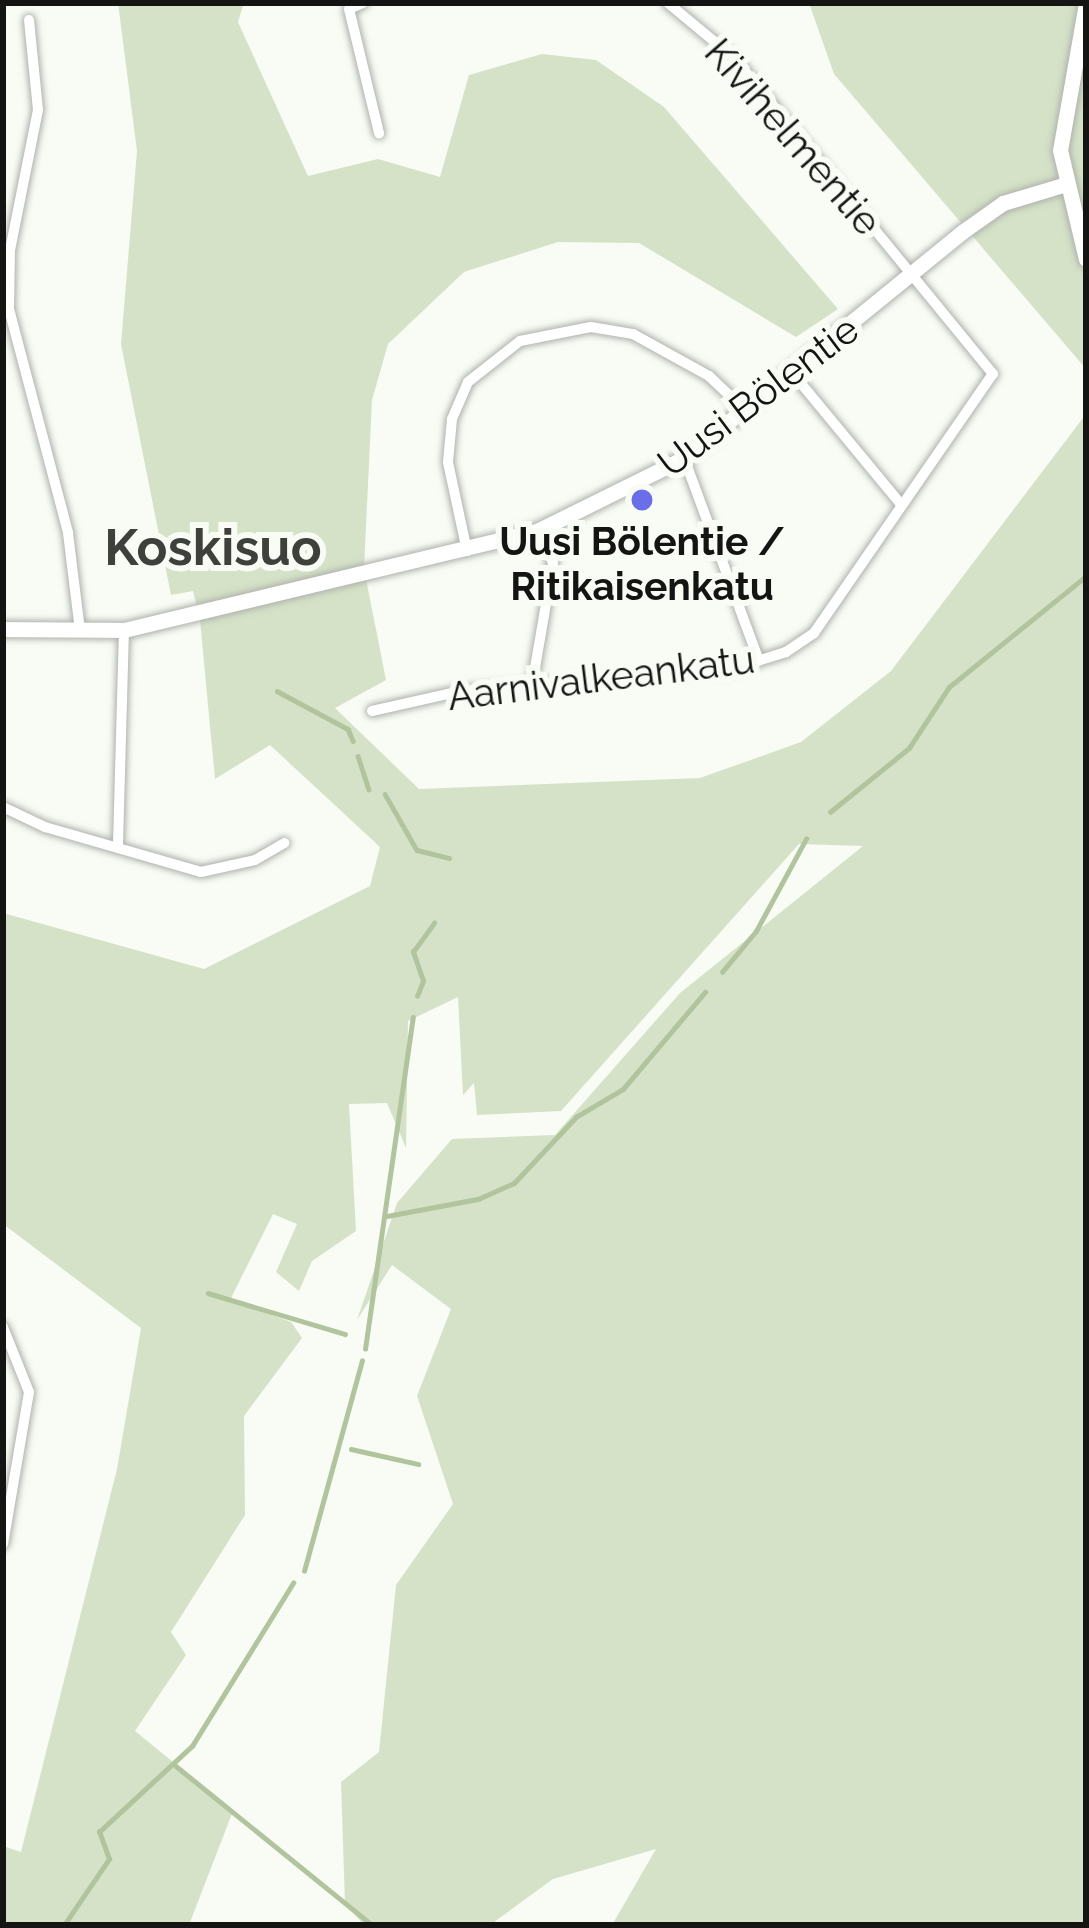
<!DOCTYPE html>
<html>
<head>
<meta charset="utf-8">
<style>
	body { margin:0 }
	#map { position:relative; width:1089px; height:1928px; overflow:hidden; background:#f8fcf5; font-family:Raleway,sans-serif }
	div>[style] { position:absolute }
	.green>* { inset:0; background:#d5e2c7 }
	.stream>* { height:4.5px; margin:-2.25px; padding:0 2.25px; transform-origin:2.25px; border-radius:2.25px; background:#b2c49d }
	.roads { filter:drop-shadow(0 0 3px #b0b3ad) drop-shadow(0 0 3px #b0b3ad) }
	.street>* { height:10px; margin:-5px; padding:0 5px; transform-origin:5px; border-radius:5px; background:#fff }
	.secondary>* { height:15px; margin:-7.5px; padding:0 7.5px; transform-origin:7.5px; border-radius:7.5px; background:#fff }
	.dots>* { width:33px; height:33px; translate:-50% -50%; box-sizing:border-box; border:6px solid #f8fcf5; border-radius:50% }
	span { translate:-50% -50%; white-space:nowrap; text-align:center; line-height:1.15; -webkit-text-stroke:12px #f8fcf5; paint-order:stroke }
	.street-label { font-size:39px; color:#141513 }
	.poi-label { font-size:39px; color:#141513; font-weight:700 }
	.district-label { font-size:51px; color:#3e403b; font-weight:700 }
	.frame { position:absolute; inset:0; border:6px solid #141513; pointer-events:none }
</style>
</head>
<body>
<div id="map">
	<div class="green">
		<div style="clip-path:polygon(118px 3px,244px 3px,238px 22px,308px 176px,378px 159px,440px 177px,469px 75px,542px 54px,596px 60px,664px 107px,838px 309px,796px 337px,639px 243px,558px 242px,464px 272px,388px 344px,372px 400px,364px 569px,386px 680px,335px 708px,419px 789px,700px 778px,801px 742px,891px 671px,1086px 414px,1086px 1925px,612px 1925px,656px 1849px,553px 1879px,490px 1925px,364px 1925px,345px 1904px,341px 1782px,379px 1752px,396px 1585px,453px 1504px,417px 1396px,451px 1309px,392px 1265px,357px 1320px,397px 1203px,452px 1139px,555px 1135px,680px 993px,863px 846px,799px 844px,561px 1111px,477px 1115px,474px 1083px,463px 1095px,458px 997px,408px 1021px,406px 1148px,387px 1103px,349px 1104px,356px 1231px,312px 1261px,299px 1291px,276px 1272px,297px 1224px,273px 1214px,230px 1300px,291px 1322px,302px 1338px,244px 1416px,245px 1515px,171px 1632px,186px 1655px,135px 1731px,233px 1811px,189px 1925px,3px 1925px,3px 1846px,21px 1852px,117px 1469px,141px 1328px,3px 1224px,3px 913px,204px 969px,370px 886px,380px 847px,270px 745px,215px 779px,200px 620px,193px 591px,171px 595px,121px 344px,137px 151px)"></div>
		<div style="clip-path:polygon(809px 3px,1086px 3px,1086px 369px,834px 74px)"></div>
	</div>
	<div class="stream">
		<div style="left:277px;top:691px;width:81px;rotate:28.2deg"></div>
		<div style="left:348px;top:729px;width:13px;rotate:67deg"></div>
		<div style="left:358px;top:756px;width:35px;rotate:72deg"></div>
		<div style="left:385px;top:794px;width:64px;rotate:60.3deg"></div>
		<div style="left:417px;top:850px;width:33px;rotate:14deg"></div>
		<div style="left:830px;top:812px;width:102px;rotate:-39deg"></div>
		<div style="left:909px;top:748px;width:73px;rotate:-56.7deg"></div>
		<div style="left:949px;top:687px;width:176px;rotate:-39deg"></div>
		<div style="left:722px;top:972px;width:53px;rotate:-50.3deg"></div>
		<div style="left:756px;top:931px;width:105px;rotate:-61.5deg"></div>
		<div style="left:417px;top:996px;width:16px;rotate:-68deg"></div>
		<div style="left:423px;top:981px;width:31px;rotate:-109deg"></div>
		<div style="left:413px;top:952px;width:36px;rotate:-54deg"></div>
		<div style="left:387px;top:1216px;width:93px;rotate:-10.6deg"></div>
		<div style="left:478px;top:1199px;width:39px;rotate:-24deg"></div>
		<div style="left:514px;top:1183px;width:91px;rotate:-46.8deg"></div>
		<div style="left:576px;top:1117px;width:55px;rotate:-30.8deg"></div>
		<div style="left:623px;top:1089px;width:127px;rotate:-49.8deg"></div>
		<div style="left:208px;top:1293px;width:143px;rotate:16.7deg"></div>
		<div style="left:365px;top:1349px;width:335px;rotate:-81.8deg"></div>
		<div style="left:351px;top:1449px;width:69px;rotate:12.6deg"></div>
		<div style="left:304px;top:1571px;width:218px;rotate:-74.6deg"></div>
		<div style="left:176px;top:1766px;width:252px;rotate:39deg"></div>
		<div style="left:64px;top:1925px;width:80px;rotate:-55.7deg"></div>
		<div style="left:109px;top:1859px;width:29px;rotate:-110deg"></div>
		<div style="left:99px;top:1832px;width:127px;rotate:-42.8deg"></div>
		<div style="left:192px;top:1746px;width:192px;rotate:-58.2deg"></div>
	</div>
	<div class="roads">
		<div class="street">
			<div style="left:363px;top:3px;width:15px;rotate:157deg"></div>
			<div style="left:349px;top:9px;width:128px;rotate:76.4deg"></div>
			<div style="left:29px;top:20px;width:90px;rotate:84.3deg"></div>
			<div style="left:38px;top:110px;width:143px;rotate:101.3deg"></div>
			<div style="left:10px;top:250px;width:59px;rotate:91deg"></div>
			<div style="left:9px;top:309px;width:232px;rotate:75.2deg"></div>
			<div style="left:68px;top:533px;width:99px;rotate:83deg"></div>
			<div style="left:794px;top:375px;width:166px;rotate:50.4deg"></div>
			<div style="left:684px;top:458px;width:216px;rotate:69.7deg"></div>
			<div style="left:467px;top:551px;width:91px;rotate:-102.1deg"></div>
			<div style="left:448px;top:462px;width:43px;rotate:-84.7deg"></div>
			<div style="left:452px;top:419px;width:40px;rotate:-66.6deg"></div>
			<div style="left:468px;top:382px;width:66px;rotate:-38.3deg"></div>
			<div style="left:520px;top:341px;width:72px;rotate:-11.2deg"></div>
			<div style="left:591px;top:327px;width:43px;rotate:9.5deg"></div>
			<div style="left:633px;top:334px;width:87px;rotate:28.9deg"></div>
			<div style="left:709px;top:376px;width:51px;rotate:43.4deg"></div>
			<div style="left:532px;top:685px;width:124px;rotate:-80.2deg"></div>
			<div style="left:553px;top:563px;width:36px;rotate:-113deg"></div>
			<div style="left:372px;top:711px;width:86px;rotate:-12.7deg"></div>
			<div style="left:456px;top:692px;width:277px;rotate:-4.8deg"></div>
			<div style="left:732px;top:669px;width:57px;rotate:-17.5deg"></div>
			<div style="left:786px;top:652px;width:34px;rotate:-34deg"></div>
			<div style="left:814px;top:633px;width:315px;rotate:-55.4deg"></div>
			<div style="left:993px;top:374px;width:409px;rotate:-129.3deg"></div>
			<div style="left:734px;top:58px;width:86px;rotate:-140.2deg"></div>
			<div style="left:3px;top:807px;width:47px;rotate:25.5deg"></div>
			<div style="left:45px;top:827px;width:162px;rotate:16.1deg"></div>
			<div style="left:201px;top:872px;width:55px;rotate:-12.5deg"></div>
			<div style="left:255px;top:860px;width:34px;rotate:-30deg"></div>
			<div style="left:118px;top:844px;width:214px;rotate:-88.4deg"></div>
			<div style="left:3px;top:1327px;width:70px;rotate:68.2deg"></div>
			<div style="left:29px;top:1392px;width:154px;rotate:99.7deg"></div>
		</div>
		<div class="secondary">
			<div style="left:1086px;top:3px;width:149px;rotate:100deg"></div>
			<div style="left:1060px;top:150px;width:112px;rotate:76.6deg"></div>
			<div style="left:3px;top:629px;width:121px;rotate:0.5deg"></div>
			<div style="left:124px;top:630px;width:427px;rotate:-13.5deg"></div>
			<div style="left:539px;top:530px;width:162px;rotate:-26.4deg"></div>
			<div style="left:684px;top:458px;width:358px;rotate:-39.1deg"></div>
			<div style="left:962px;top:232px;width:50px;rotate:-35.3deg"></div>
			<div style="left:1003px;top:203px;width:63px;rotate:-16.7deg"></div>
		</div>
	</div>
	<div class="dots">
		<div style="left:642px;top:500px;background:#6a6ee7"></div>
	</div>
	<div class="street-label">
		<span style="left:793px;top:137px;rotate:49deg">Kivihelmentie</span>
		<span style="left:758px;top:396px;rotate:-37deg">Uusi Bölentie</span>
		<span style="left:601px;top:678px;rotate:-7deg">Aarnivalkeankatu</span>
	</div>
	<div class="poi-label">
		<span style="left:642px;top:564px">Uusi Bölentie /<br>Ritikaisenkatu</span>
	</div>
	<div class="district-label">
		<span style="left:213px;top:547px">Koskisuo</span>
	</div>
	<div class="frame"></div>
</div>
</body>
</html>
